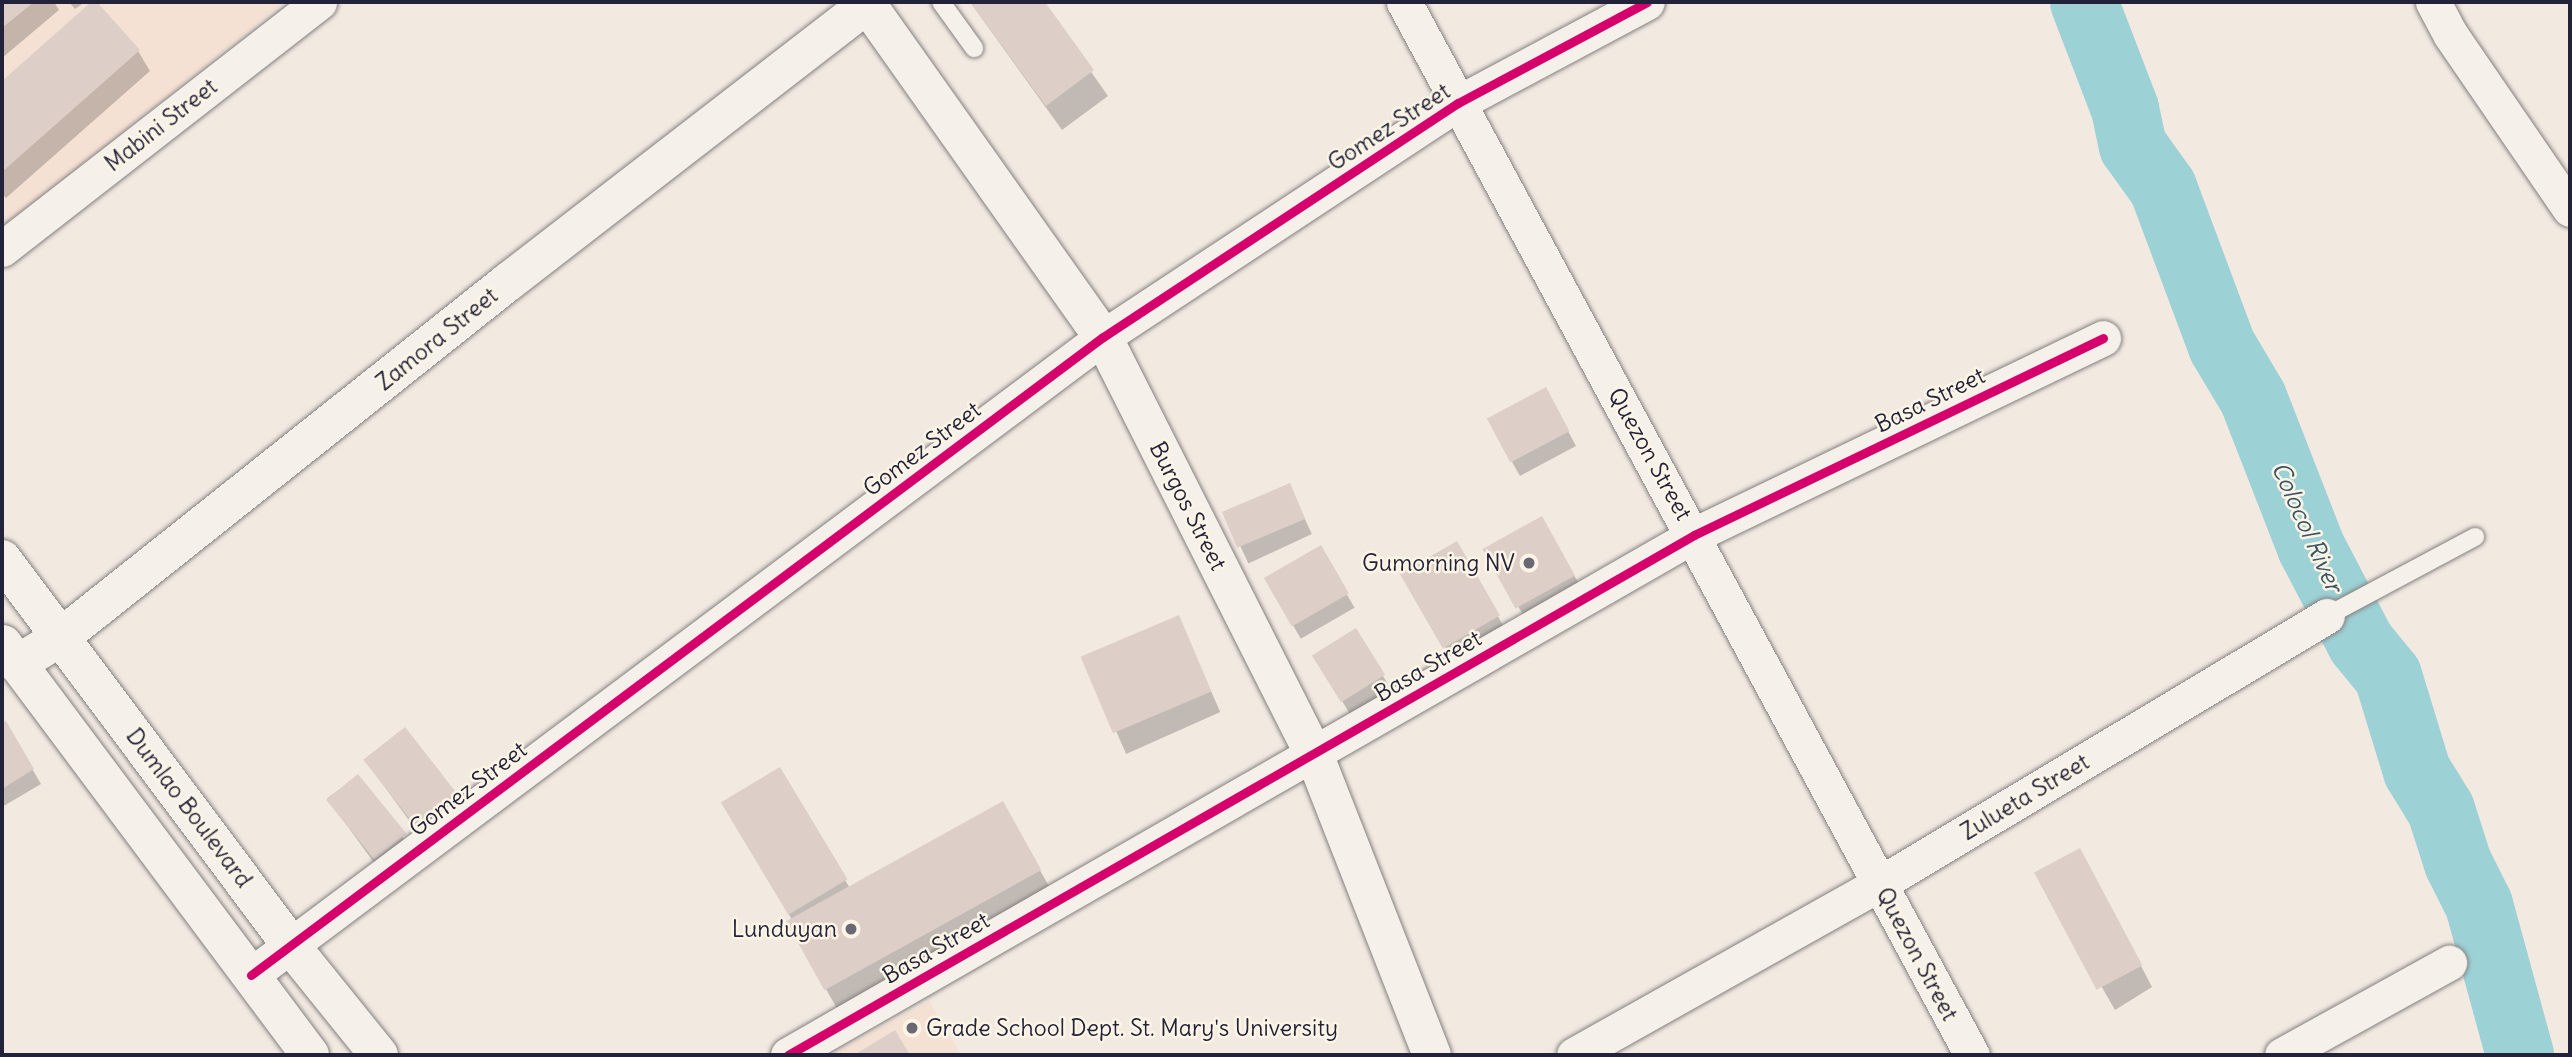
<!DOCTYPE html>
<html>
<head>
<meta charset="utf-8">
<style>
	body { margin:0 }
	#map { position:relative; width:2572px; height:1057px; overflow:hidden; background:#f2e9e1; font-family:Delius,sans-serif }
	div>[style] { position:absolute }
	.built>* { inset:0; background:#f5e1d4 }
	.shadow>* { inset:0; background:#0003; transform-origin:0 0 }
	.river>* { height:68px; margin:-34px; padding:0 34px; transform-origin:34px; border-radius:34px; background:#9cd1d5 }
	.building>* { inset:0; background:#ddcfc8; transform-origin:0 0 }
	.roads { filter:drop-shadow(0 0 2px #848081) drop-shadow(0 0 2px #848081) }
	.service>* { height:18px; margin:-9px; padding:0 9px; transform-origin:9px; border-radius:9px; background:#f5f1ea }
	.minor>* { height:35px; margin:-17.5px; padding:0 17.5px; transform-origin:17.5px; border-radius:17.5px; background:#f5f1ea }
	.tertiary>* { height:38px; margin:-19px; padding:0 19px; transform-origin:19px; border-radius:19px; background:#f5f1ea }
	.cycleway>* { height:9px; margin:-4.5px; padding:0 4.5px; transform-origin:4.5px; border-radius:4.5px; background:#d6006c }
	.dots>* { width:19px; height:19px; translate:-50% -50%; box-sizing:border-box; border:4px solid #fcf5e5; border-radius:50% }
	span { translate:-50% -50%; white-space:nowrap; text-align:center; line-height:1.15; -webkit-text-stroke:5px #fcf5e5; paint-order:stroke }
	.street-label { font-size:23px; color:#22223b }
	.poi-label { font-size:23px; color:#22223b }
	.right { translate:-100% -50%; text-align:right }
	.left { translate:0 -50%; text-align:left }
	.water-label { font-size:24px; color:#3c5468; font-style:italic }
	.frame { position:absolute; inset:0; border:4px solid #22223b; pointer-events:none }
</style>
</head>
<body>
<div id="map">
	<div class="built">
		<div style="clip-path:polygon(2px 2px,284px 2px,2px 229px)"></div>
		<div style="clip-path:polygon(929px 1001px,961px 1055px,830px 1055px)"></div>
	</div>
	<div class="shadow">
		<div style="clip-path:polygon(2px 2px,54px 2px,59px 10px,2px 58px)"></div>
		<div style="clip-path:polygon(69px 2px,85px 2px,75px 9px)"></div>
		<div style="clip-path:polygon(94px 2px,138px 51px,150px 71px,6px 198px,2px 193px,2px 83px)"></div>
		<div style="clip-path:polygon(970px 2px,1042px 2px,1108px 96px,1062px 130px)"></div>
		<div style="clip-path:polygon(1553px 403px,1576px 446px,1520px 476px,1512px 462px)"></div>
		<div style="left:1289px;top:485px;width:54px;height:70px;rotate:65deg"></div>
		<div style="left:1541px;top:518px;width:83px;height:64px;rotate:60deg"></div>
		<div style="left:1456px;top:544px;width:100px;height:61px;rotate:60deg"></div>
		<div style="left:1320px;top:548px;width:69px;height:62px;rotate:60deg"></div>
		<div style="left:1178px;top:617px;width:104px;height:103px;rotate:66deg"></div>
		<div style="left:1356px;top:631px;width:69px;height:48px;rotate:59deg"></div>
		<div style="clip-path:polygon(5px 723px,41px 784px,2px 807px,2px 725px)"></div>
		<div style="clip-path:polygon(365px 760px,454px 794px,462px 808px,422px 838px)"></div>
		<div style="clip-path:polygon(779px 769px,851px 890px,1002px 803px,1055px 897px,843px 1019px,790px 926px,794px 923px,723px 803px)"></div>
		<div style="left:358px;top:776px;width:91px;height:38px;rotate:54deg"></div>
		<div style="clip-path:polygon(2091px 870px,2152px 987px,2115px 1010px,2037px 874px)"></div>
	</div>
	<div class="river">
		<div style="left:2084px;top:2px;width:115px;rotate:69deg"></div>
		<div style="left:2125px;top:109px;width:38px;rotate:78deg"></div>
		<div style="left:2133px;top:146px;width:52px;rotate:54.5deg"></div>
		<div style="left:2163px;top:188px;width:169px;rotate:69.5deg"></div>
		<div style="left:2222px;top:346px;width:61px;rotate:59.2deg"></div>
		<div style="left:2253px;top:398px;width:160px;rotate:68.7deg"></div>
		<div style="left:2311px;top:547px;width:108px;rotate:62.5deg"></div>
		<div style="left:2361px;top:643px;width:43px;rotate:50.7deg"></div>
		<div style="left:2388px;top:676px;width:99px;rotate:73deg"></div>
		<div style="left:2417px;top:771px;width:46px;rotate:58.4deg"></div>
		<div style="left:2441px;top:810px;width:56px;rotate:72.2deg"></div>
		<div style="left:2458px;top:863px;width:47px;rotate:63.4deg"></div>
		<div style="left:2479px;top:905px;width:156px;rotate:74.7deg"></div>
	</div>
	<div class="building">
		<div style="clip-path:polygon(2px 2px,34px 2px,2px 28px)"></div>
		<div style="clip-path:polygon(91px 2px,97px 2px,140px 50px,2px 172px,2px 81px)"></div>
		<div style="clip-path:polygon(970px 2px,1045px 2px,1094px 70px,1046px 106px)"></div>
		<div style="left:1546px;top:387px;width:50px;height:67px;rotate:62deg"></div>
		<div style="left:1290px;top:483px;width:39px;height:74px;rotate:67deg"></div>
		<div style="left:1542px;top:516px;width:68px;height:68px;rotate:61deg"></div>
		<div style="left:1457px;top:541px;width:86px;height:66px;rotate:60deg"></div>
		<div style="left:1321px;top:545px;width:56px;height:66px;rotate:60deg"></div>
		<div style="left:1179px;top:615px;width:83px;height:107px;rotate:67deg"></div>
		<div style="left:1356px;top:628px;width:55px;height:52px;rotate:58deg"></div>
		<div style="clip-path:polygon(6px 721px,34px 769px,2px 789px,2px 723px)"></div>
		<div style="left:405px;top:727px;width:83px;height:53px;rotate:52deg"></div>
		<div style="left:780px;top:767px;width:131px;height:69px;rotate:59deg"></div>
		<div style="left:358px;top:774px;width:77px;height:41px;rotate:51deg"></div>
		<div style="left:1003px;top:801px;width:79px;height:248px;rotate:61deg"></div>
		<div style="left:2080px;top:848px;width:133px;height:52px;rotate:62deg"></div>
		<div style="clip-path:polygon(895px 1030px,910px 1055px,854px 1055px)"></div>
	</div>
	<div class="roads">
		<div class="service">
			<div style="left:941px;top:2px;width:57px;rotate:54.3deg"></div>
			<div style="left:2327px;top:616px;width:168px;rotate:-28.1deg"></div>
		</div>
		<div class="minor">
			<div style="left:1404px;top:2px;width:1196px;rotate:61.66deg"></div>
			<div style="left:2433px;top:2px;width:36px;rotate:62deg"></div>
			<div style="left:2450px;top:34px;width:212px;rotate:55.6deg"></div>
			<div style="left:2px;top:249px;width:402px;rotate:-37.9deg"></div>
			<div style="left:251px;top:975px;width:1064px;rotate:-36.83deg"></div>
			<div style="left:1103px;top:337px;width:425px;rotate:-33.4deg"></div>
			<div style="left:1458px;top:103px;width:214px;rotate:-28.1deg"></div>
			<div style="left:788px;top:1055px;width:1045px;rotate:-29.85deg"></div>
			<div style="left:1694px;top:535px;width:454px;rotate:-25.7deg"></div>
			<div style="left:1574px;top:1055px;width:350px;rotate:-29.3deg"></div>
			<div style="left:1879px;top:884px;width:522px;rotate:-30.89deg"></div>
			<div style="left:2282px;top:1055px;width:191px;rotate:-28.9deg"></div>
		</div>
		<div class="tertiary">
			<div style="left:867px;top:4px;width:408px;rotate:54.7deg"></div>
			<div style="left:1103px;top:337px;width:467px;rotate:63.2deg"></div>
			<div style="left:1314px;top:754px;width:323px;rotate:68.6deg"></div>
			<div style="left:2px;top:559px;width:483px;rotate:53.2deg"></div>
			<div style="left:291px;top:946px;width:140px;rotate:51.1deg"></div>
			<div style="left:3px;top:644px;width:513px;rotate:53.24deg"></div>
			<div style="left:17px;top:664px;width:52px;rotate:-31.5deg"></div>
			<div style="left:61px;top:637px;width:571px;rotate:-38.46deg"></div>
			<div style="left:508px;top:282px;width:458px;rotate:-37.7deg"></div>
		</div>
	</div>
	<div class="cycleway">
		<div style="left:251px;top:975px;width:1064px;rotate:-36.83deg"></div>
		<div style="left:1103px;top:337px;width:425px;rotate:-33.4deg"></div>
		<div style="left:1458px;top:103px;width:214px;rotate:-28.1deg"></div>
		<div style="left:788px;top:1055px;width:1045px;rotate:-29.85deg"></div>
		<div style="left:1694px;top:535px;width:454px;rotate:-25.7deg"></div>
	</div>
	<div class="dots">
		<div style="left:1529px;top:563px;background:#6b6875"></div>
		<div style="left:851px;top:929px;background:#6b6875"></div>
		<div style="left:912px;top:1028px;background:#6b6875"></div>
	</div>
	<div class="street-label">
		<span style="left:161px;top:125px;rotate:-38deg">Mabini Street</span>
		<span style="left:1389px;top:127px;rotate:-33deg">Gomez Street</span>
		<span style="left:437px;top:339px;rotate:-39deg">Zamora Street</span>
		<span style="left:1930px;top:400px;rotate:-26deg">Basa Street</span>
		<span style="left:922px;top:449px;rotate:-37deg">Gomez Street</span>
		<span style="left:1650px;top:454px;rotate:61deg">Quezon Street</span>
		<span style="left:1188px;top:506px;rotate:63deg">Burgos Street</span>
		<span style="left:1428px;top:666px;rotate:-30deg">Basa Street</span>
		<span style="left:468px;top:789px;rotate:-37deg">Gomez Street</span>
		<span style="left:2025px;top:797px;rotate:-31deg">Zulueta Street</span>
		<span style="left:189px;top:808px;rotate:53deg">Dumlao Boulevard</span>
		<span style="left:936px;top:948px;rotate:-30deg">Basa Street</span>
		<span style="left:1917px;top:954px;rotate:62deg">Quezon Street</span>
	</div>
	<div class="poi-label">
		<span class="right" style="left:1515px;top:563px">Gumorning NV</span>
		<span class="right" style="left:837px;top:929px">Lunduyan</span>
		<span class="left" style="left:926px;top:1028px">Grade School Dept. St. Mary's University</span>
	</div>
	<div class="water-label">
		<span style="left:2307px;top:527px;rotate:66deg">Colocol River</span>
	</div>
	<div class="frame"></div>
</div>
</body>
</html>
